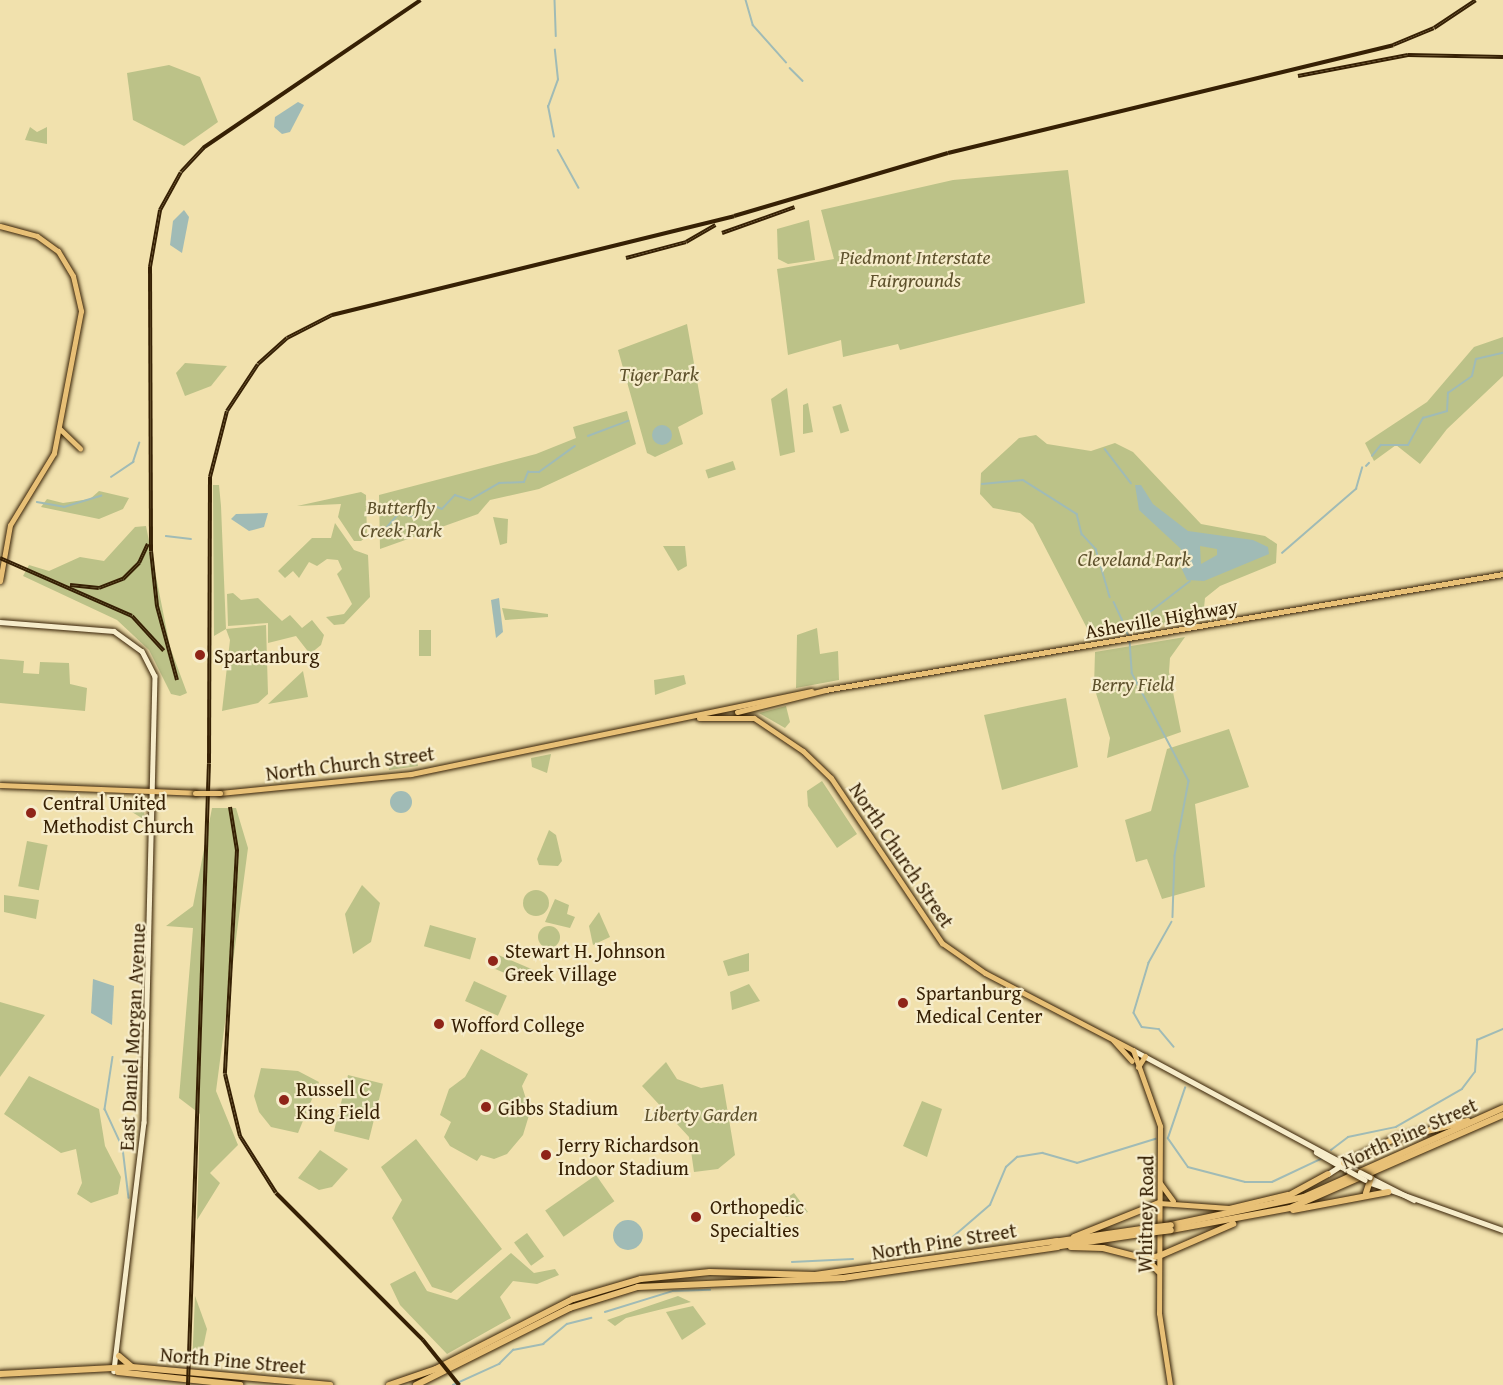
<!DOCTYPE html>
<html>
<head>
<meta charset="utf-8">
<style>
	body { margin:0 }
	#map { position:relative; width:1503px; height:1385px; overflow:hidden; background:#f1e1ad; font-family:"Gentium Book Plus",serif }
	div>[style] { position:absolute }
	.green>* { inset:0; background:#bcc288; transform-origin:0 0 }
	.round { border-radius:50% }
	.water>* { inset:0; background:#a0bbb6 }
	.stream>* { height:1.5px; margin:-0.75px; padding:0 0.75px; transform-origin:0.75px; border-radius:0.75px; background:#a0bbb6 }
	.roads { filter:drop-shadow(0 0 2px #362004) drop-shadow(0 0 2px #362004) }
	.secondary>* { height:4.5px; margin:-2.25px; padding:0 2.25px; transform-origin:2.25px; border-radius:2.25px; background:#f6ecca }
	.primary>* { height:5px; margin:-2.5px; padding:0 2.5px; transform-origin:2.5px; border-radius:2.5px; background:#e8c076 }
	.trunk>* { height:6px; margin:-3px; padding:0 3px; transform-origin:3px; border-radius:3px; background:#e8c076 }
	.motorway>* { height:6px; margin:-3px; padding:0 3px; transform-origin:3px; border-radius:3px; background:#e8c076 }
	.rail>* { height:4px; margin-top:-2px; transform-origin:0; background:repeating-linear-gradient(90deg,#f6ecca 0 4.5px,#362004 0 9px); box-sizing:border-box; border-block:2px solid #362004 }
	.bridges { filter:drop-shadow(0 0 2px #362004) drop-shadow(0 0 2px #362004) }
	.secondary-bridge>* { height:4.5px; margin:-2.25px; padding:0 2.25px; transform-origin:2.25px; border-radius:2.25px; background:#f6ecca }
	.primary-bridge>* { height:5px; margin:-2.5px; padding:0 2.5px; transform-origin:2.5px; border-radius:2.5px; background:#e8c076 }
	.motorway-bridge>* { height:6px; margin:-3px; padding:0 3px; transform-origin:3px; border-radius:3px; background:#e8c076 }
	.dots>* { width:16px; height:16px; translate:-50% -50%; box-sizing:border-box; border:3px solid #f6ecca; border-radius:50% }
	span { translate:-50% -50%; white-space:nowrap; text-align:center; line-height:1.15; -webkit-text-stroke:4.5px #f6ecca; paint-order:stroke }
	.park-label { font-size:20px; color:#5e512c; font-style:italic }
	.street-label { font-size:20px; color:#362004 }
	.poi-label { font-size:20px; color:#362004 }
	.left { translate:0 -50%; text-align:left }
</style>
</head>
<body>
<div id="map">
	<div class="green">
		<div style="clip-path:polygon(169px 65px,200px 77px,218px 122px,184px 146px,133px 120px,127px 73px)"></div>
		<div style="clip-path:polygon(30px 127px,37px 132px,47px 127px,47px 144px,25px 140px)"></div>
		<div style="clip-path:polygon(1068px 170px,1085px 303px,900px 350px,898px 344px,843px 357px,841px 340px,788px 355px,777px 269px,834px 259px,821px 210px,953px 180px)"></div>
		<div style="clip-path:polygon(809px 220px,815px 260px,788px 264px,778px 259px,777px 229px)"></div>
		<div style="clip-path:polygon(687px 324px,703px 414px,678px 427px,683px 444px,655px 457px,647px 453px,618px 350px)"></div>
		<div style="clip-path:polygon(1503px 337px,1503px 376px,1447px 429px,1420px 464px,1396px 445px,1374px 461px,1365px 443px,1427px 402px,1474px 347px)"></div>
		<div style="clip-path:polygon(185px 363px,227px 366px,211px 386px,185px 396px,176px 373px)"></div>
		<div style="clip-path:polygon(787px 388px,795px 452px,780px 456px,771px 399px)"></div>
		<div style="clip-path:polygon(808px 403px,813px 432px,803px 434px,803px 405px)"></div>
		<div style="left:841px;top:404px;width:28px;height:9px;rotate:73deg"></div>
		<div style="clip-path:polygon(627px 411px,636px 444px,539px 489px,490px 500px,478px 514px,380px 549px,379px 495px,536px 454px,576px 438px,573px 427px)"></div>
		<div style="clip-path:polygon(1036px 435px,1047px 444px,1091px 451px,1115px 443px,1133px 452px,1201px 524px,1265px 536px,1277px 544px,1276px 563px,1220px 586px,1205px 598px,1203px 618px,1091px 636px,1033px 524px,1020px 513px,993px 508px,980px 494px,981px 473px,1019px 438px)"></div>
		<div style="left:733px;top:461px;width:9px;height:29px;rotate:72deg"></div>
		<div style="clip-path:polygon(213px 485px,219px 485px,221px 506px,226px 629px,266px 625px,268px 694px,258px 703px,222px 711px,230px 640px,226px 629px,214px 636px)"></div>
		<div style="clip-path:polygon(99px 491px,129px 498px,123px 509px,99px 519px,41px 507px,47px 499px,63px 503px,90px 499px)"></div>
		<div style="clip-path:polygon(361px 492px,366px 495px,367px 536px,361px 541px,354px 541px,338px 517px,341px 504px,297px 506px)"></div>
		<div style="clip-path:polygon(493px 517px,508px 519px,507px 543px,500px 545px)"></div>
		<div style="clip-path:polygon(335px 523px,354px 550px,368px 555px,370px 597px,344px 624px,334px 625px,326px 617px,344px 614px,352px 604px,337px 574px,342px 569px,338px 560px,327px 559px,317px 566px,309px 562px,299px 578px,293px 571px,285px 578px,278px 571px,312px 538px,331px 538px)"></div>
		<div style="clip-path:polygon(146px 526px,170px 647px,187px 693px,180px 696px,171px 694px,149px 650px,117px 620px,23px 576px,29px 565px,49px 571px,80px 557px,104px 561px,135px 527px)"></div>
		<div style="clip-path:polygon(663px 546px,685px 546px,687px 566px,678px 571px)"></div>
		<div style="clip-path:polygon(233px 593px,241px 600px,258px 598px,282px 621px,290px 615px,302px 628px,312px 620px,324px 635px,321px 645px,310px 654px,296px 636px,268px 643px,268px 623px,228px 626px,227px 594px)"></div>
		<div style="clip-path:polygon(502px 608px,548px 614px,548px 617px,505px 620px)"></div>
		<div style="clip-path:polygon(817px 628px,820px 654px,838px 651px,839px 680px,796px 688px,797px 635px)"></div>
		<div style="left:419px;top:630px;width:12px;height:26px"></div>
		<div style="clip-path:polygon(1185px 637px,1170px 658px,1169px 672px,1181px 732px,1107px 758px,1110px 738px,1094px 687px,1095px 652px)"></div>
		<div style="clip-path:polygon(0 659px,24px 661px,23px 673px,39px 674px,40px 662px,69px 663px,70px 684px,87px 688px,85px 711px,0 703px)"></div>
		<div style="clip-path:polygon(303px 671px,308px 697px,268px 704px)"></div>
		<div style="clip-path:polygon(684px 675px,686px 684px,655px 695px,654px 680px)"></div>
		<div style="clip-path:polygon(1066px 698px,1078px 767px,1002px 790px,984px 715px)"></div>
		<div style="clip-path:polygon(786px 706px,790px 722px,785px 728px,759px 713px)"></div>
		<div style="clip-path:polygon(1229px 729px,1249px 787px,1195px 804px,1205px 887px,1162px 899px,1147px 859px,1136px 862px,1125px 820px,1151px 811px,1167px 749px)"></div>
		<div style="clip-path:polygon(551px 754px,547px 773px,532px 767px,531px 758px)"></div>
		<div style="clip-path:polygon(416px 756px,418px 766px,389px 770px,388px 764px,399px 763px,399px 757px)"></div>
		<div style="clip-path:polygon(822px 781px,857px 834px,837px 848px,808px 806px,807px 791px)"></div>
		<div style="clip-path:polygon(128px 800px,143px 801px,145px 820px,127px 809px)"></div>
		<div style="clip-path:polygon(212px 808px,236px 808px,248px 848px,216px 1091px,238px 1145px,210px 1173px,220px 1183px,197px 1220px,200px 1114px,179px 1098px,193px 928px,166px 926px,193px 906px)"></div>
		<div style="clip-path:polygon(549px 830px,556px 835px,562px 861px,558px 866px,539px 865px,537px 859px)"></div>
		<div style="left:27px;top:841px;width:21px;height:46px;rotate:11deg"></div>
		<div style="clip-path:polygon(362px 885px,380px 903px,371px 942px,353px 954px,345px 914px)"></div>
		<div class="round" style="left:523px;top:890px;width:26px;height:26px"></div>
		<div style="clip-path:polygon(4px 895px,39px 900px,36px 919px,4px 912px)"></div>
		<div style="clip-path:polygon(555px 899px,569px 905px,567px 914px,575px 917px,570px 928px,545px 922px)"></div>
		<div style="clip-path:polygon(599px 912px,610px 937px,593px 945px,589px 926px)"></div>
		<div style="left:430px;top:925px;width:48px;height:22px;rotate:16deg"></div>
		<div class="round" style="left:538px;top:926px;width:22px;height:22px"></div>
		<div style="clip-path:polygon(749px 953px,749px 971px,728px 976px,723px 961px)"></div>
		<div style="left:496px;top:954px;width:41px;height:14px;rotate:23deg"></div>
		<div style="left:474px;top:981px;width:36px;height:22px;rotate:24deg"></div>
		<div style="clip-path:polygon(749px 984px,760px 1001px,732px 1010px,730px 992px)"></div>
		<div style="clip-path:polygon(0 1002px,45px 1015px,0 1077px)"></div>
		<div style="clip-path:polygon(481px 1049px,528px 1074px,522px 1086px,530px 1112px,523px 1135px,507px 1154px,494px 1159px,481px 1155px,477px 1161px,450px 1146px,444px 1137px,451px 1122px,440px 1115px,449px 1089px,465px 1077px)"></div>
		<div style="clip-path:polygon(666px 1062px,677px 1079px,701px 1088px,723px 1084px,735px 1155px,718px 1169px,694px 1172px,689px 1137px,642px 1086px)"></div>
		<div style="clip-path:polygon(261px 1068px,298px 1071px,319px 1082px,298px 1133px,271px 1127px,259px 1112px,254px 1096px)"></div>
		<div style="left:348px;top:1075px;width:36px;height:58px;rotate:14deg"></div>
		<div style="clip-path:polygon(29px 1076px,99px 1109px,105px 1146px,121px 1177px,118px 1194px,91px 1203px,77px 1194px,82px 1183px,76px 1149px,61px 1153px,4px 1114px)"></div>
		<div style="clip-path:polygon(922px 1101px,942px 1109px,927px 1157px,903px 1146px)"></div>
		<div style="clip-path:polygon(416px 1139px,502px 1249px,451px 1293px,432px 1287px,392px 1218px,402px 1200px,381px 1167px)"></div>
		<div style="clip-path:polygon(320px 1150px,348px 1169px,332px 1187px,319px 1190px,298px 1178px)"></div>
		<div style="left:596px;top:1175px;width:32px;height:62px;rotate:55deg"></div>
		<div style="clip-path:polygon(794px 1193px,808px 1212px,786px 1217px,776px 1205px)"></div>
		<div style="left:527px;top:1233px;width:29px;height:16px;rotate:54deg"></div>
		<div style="clip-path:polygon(511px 1253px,534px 1273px,555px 1269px,559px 1275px,537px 1284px,513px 1281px,500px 1297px,511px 1318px,447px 1354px,400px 1305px,390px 1284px,415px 1271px,427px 1291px,457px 1300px)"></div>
		<div style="clip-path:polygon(195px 1296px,207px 1329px,199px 1367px,192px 1366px)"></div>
		<div style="clip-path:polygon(678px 1296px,691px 1302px,626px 1318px,615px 1326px,607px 1320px)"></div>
		<div style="clip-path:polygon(693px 1306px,706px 1324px,682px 1340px,666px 1312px)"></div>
	</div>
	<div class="water">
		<div style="clip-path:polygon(298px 102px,304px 105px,290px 132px,282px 134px,274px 127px,275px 117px)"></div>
		<div style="clip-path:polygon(184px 210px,189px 217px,182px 253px,170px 245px,173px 221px)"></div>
		<div class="round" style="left:652px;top:425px;width:20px;height:20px"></div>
		<div style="clip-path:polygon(evenodd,1135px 485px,1141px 485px,1153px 504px,1188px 531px,1253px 540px,1268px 547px,1269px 554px,1204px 581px,1187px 580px,1179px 563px,1181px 549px,1139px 510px,1135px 485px,1200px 546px,1217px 549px,1217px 555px,1201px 564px,1200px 546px)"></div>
		<div style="clip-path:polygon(268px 513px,264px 527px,249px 531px,231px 519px,236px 514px)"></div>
		<div style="clip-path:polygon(499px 598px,503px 632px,496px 638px,491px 600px)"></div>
		<div class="round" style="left:390px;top:791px;width:22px;height:22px"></div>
		<div style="clip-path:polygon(93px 979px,114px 986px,112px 1025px,91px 1013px)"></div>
		<div class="round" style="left:613px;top:1220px;width:30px;height:30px"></div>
	</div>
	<div class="stream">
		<div style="left:555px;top:0;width:36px;rotate:88deg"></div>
		<div style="left:746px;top:0;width:26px;rotate:74deg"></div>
		<div style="left:753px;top:25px;width:50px;rotate:48.3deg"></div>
		<div style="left:790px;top:68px;width:18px;rotate:45deg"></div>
		<div style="left:554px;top:137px;width:31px;rotate:-101deg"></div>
		<div style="left:548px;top:107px;width:29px;rotate:-70deg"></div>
		<div style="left:558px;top:80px;width:30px;rotate:-96deg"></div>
		<div style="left:558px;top:150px;width:43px;rotate:61.1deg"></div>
		<div style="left:588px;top:436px;width:43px;rotate:-20.6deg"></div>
		<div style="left:1105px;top:449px;width:43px;rotate:52.6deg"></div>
		<div style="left:1372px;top:456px;width:14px;rotate:-51deg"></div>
		<div style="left:1381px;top:445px;width:27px"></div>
		<div style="left:1408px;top:445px;width:31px;rotate:-61deg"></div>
		<div style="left:1423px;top:418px;width:25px;rotate:-16deg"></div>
		<div style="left:1447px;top:411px;width:18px;rotate:-87deg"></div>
		<div style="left:1448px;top:393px;width:29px;rotate:-35deg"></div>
		<div style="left:1472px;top:376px;width:17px;rotate:-77deg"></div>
		<div style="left:1476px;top:359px;width:28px;rotate:-13deg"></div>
		<div style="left:1366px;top:466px;width:4px;rotate:-45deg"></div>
		<div style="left:111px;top:477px;width:27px;rotate:-34deg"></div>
		<div style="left:133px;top:462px;width:20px;rotate:-72deg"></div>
		<div style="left:982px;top:484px;width:41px;rotate:-5.6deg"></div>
		<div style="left:1023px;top:480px;width:64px;rotate:32.2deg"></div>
		<div style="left:1077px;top:514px;width:21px;rotate:76deg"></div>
		<div style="left:1082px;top:534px;width:21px;rotate:47deg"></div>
		<div style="left:1096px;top:549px;width:50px;rotate:73.7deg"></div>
		<div style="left:37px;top:502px;width:27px;rotate:10deg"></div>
		<div style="left:64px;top:507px;width:39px;rotate:-17deg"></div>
		<div style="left:381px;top:534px;width:28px;rotate:-49deg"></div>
		<div style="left:399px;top:513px;width:16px;rotate:14deg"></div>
		<div style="left:415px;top:517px;width:19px;rotate:-47deg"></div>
		<div style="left:428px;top:503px;width:15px;rotate:23deg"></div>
		<div style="left:442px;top:509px;width:19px;rotate:-47deg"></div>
		<div style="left:455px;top:495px;width:16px;rotate:18deg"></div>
		<div style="left:470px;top:500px;width:34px;rotate:-30deg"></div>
		<div style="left:499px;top:483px;width:25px;rotate:-2deg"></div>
		<div style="left:524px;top:482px;width:11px;rotate:-68deg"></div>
		<div style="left:528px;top:472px;width:11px"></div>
		<div style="left:539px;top:472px;width:44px;rotate:-35.8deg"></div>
		<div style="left:166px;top:536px;width:25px;rotate:7deg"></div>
		<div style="left:1282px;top:553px;width:98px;rotate:-40.9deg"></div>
		<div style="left:1356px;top:489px;width:22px;rotate:-74deg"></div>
		<div style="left:1114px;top:602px;width:23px;rotate:65deg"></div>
		<div style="left:1124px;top:627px;width:10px;rotate:61deg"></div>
		<div style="left:1128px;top:629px;width:78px;rotate:-37.7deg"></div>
		<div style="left:1130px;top:641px;width:32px;rotate:86deg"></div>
		<div style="left:1132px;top:673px;width:122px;rotate:62.2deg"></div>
		<div style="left:1189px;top:781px;width:76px;rotate:100.6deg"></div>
		<div style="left:1175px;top:856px;width:61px;rotate:91.9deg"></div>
		<div style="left:1172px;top:922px;width:47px;rotate:119.3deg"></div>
		<div style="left:1149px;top:963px;width:52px;rotate:106.7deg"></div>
		<div style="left:1134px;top:1013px;width:16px;rotate:60deg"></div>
		<div style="left:1142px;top:1027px;width:17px;rotate:7deg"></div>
		<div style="left:1159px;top:1029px;width:23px;rotate:50deg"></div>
		<div style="left:113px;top:1057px;width:53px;rotate:98.7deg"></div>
		<div style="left:105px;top:1109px;width:43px;rotate:65.2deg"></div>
		<div style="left:123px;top:1148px;width:50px;rotate:83.2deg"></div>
		<div style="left:1168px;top:1138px;width:35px;rotate:55deg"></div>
		<div style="left:1188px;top:1167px;width:59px;rotate:14.7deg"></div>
		<div style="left:1245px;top:1182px;width:27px"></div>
		<div style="left:1272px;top:1182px;width:56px;rotate:-25.2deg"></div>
		<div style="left:1168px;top:1138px;width:53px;rotate:-71.2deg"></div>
		<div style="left:1331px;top:1150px;width:21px;rotate:-37deg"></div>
		<div style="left:1348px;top:1137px;width:49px;rotate:-11.8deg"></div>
		<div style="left:1396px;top:1127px;width:76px;rotate:-29.9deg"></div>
		<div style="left:1462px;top:1089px;width:21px;rotate:-53deg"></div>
		<div style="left:1475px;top:1072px;width:32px;rotate:-86deg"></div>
		<div style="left:1477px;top:1040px;width:28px;rotate:-23deg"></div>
		<div style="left:940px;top:1248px;width:66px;rotate:-40.7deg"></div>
		<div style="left:990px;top:1205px;width:41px;rotate:-67.2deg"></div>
		<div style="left:1006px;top:1167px;width:15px;rotate:-42deg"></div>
		<div style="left:1017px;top:1157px;width:26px;rotate:-9deg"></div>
		<div style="left:1043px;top:1153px;width:35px;rotate:16deg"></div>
		<div style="left:1077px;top:1163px;width:82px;rotate:-17.1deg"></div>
		<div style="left:792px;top:1262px;width:61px;rotate:-2.8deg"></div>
		<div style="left:605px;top:1312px;width:71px;rotate:-17.2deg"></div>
		<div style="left:673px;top:1291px;width:37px;rotate:-2deg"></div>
		<div style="left:453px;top:1385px;width:51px;rotate:-24.5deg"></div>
		<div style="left:499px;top:1364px;width:20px;rotate:-45deg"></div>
		<div style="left:513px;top:1350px;width:31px;rotate:-11deg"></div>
		<div style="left:543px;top:1344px;width:31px;rotate:-40deg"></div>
		<div style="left:567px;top:1324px;width:25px;rotate:-14deg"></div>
	</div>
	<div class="roads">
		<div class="secondary">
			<div style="left:0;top:622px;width:114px;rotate:4.5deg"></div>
			<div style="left:114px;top:631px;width:34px;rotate:36deg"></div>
			<div style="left:142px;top:651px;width:28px;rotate:63deg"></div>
			<div style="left:155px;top:676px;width:446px;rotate:91.4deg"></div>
			<div style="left:144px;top:1122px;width:251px;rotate:96.9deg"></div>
			<div style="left:1133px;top:1050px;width:258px;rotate:28.3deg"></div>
			<div style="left:1316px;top:1152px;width:38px;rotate:30deg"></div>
			<div style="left:1328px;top:1174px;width:17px;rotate:-33deg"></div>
			<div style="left:1371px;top:1178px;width:48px;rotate:27.1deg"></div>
			<div style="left:1368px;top:1182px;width:143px;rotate:19.6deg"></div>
		</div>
		<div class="primary">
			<div style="left:0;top:226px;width:38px;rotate:15deg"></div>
			<div style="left:37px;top:236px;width:26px;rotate:36deg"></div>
			<div style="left:58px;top:251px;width:29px;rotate:59deg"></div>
			<div style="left:73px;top:276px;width:36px;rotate:77deg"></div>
			<div style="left:81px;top:311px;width:145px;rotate:100.8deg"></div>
			<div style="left:54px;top:453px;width:84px;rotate:121.4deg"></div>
			<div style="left:10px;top:525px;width:57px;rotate:100.1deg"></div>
			<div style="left:60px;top:429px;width:28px;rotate:44deg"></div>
			<div style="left:737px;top:712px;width:91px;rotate:-14deg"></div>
			<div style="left:825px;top:690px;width:688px;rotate:-9.71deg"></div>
			<div style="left:699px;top:718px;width:55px"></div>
			<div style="left:754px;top:718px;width:59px;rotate:34deg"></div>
			<div style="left:803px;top:751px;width:39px;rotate:44deg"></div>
			<div style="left:831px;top:778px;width:199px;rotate:56.1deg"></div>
			<div style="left:942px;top:943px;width:52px;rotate:34.9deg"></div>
			<div style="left:985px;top:973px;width:167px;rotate:27.5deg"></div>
			<div style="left:1133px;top:1050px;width:81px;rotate:70.4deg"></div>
			<div style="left:1160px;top:1126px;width:187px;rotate:90.3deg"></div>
			<div style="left:1159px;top:1313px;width:73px;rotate:81.3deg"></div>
			<div style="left:0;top:785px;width:195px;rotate:2.3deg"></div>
			<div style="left:220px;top:793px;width:192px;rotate:-5.7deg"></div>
			<div style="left:411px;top:774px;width:409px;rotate:-11.7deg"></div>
			<div style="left:1113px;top:1040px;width:28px;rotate:48deg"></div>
			<div style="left:1138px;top:1067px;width:13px;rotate:-58deg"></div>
			<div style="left:1160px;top:1183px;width:22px;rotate:54deg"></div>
			<div style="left:1159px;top:1203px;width:70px;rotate:4.1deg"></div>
			<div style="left:1229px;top:1208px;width:60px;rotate:-13.6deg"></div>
		</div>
		<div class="trunk">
			<div style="left:1074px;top:1237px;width:92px;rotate:-21.8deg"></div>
			<div style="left:1071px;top:1247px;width:32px;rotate:2deg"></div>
			<div style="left:1103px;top:1248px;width:44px;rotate:14.3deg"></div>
			<div style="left:1146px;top:1259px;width:13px;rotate:-13deg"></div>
			<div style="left:1146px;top:1259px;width:18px;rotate:45deg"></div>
			<div style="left:119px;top:1356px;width:17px;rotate:40deg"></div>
			<div style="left:118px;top:1372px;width:123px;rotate:6.1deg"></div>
			<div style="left:0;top:1374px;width:132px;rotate:-3deg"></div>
			<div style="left:132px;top:1367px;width:199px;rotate:5.2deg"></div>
			<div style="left:389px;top:1385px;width:50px;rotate:-18.8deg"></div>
			<div style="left:436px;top:1369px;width:154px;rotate:-27.1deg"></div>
			<div style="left:573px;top:1299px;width:71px;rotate:-16.4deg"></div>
			<div style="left:641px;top:1279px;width:69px;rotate:-5.8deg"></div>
			<div style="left:710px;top:1272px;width:105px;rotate:1.6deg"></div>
			<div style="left:815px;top:1275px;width:245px;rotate:-8deg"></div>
			<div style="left:416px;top:1385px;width:172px;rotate:-26.6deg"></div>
			<div style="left:570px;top:1308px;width:71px;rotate:-17.2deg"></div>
			<div style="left:638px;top:1287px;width:205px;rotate:-2.5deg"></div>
			<div style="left:843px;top:1278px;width:217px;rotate:-8.2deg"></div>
		</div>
		<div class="motorway">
			<div style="left:1344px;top:1163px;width:55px;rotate:-25.6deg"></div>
			<div style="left:1394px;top:1139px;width:76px;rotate:-13.7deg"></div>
			<div style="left:1366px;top:1193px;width:16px;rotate:-72deg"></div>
			<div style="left:1277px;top:1202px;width:58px;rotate:-28.8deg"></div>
			<div style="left:1293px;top:1210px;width:97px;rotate:-10.7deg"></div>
			<div style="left:1171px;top:1225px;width:136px;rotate:-11.9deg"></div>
			<div style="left:1304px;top:1197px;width:218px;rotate:-24.1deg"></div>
			<div style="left:1171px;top:1230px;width:121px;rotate:-10.5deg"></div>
			<div style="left:1290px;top:1208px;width:232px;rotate:-23.6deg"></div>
			<div style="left:1053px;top:1242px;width:96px;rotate:-8.4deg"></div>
			<div style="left:1054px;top:1247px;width:95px;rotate:-8.5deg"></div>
			<div style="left:1159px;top:1256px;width:81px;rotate:-23.4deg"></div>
		</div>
	</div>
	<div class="rail">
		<div style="left:1298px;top:76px;width:112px;rotate:-10.8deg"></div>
		<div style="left:1408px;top:55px;width:95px;rotate:1.2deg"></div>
		<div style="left:722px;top:233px;width:77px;rotate:-19.6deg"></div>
		<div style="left:626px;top:258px;width:62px;rotate:-14.9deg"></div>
		<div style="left:686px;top:242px;width:34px;rotate:-30deg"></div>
		<div style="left:0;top:558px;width:144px;rotate:23.7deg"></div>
		<div style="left:132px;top:616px;width:47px;rotate:47.6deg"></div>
		<div style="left:70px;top:585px;width:29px;rotate:6deg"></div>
		<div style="left:99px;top:588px;width:26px;rotate:-21deg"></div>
		<div style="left:123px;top:579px;width:23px;rotate:-45deg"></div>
		<div style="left:139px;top:563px;width:21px;rotate:-65deg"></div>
		<div style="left:177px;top:680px;width:77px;rotate:-105.1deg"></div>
		<div style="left:157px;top:606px;width:55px;rotate:-96.2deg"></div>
		<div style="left:151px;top:551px;width:284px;rotate:-90.2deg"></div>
		<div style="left:150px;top:267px;width:58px;rotate:-80deg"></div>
		<div style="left:160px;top:210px;width:43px;rotate:-61.1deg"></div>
		<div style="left:181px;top:172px;width:33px;rotate:-47deg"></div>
		<div style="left:203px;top:148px;width:263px;rotate:-34.2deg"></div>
		<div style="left:230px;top:807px;width:44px;rotate:80.8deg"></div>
		<div style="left:237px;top:850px;width:224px;rotate:93.1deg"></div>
		<div style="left:225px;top:1074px;width:64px;rotate:76.4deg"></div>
		<div style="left:240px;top:1136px;width:67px;rotate:57.7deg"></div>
		<div style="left:276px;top:1193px;width:208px;rotate:45deg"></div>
		<div style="left:423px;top:1340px;width:58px;rotate:51.3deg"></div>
		<div style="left:188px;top:1385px;width:622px;rotate:-88.07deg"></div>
		<div style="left:209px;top:763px;width:286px;rotate:-89.8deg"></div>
		<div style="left:210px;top:477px;width:68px;rotate:-75.6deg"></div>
		<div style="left:227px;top:411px;width:56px;rotate:-56.6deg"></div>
		<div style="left:258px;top:364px;width:39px;rotate:-42deg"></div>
		<div style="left:287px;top:338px;width:51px;rotate:-27.1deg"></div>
		<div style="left:332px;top:315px;width:414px;rotate:-13.8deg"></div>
		<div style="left:734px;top:216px;width:223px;rotate:-16.4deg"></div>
		<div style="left:948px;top:153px;width:458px;rotate:-13.6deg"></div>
		<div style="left:1393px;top:45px;width:44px;rotate:-22.5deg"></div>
		<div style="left:1434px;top:28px;width:50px;rotate:-33.7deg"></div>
	</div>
	<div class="bridges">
		<div class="secondary-bridge">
			<div style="left:1349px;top:1171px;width:18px;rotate:29deg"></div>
			<div style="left:1360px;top:1172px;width:11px;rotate:27deg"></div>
		</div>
		<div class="primary-bridge">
			<div style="left:195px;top:793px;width:25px"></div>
		</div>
		<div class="motorway-bridge">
			<div style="left:1148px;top:1228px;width:23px;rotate:-7deg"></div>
			<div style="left:1148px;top:1233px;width:23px;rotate:-7deg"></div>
		</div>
	</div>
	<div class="dots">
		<div style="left:200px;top:655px;background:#8f2418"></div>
		<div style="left:31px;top:813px;background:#8f2418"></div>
		<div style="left:493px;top:961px;background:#8f2418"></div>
		<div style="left:903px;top:1003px;background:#8f2418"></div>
		<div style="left:439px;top:1024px;background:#8f2418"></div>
		<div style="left:284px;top:1100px;background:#8f2418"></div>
		<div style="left:486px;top:1107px;background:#8f2418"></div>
		<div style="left:546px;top:1155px;background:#8f2418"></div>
		<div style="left:696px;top:1217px;background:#8f2418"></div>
	</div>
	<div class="park-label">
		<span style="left:915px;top:268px">Piedmont Interstate<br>Fairgrounds</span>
		<span style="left:659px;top:373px">Tiger Park</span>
		<span style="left:401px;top:518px">Butterfly<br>Creek Park</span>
		<span style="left:1134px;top:558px">Cleveland Park</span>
		<span style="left:1133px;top:683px">Berry Field</span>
		<span style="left:701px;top:1113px">Liberty Garden</span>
	</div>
	<div class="street-label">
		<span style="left:1161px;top:618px;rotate:-10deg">Asheville Highway</span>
		<span style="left:350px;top:763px;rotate:-7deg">North Church Street</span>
		<span style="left:902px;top:855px;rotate:56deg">North Church Street</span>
		<span style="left:132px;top:1037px;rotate:-87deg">East Daniel Morgan Avenue</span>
		<span style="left:1409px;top:1133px;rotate:-24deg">North Pine Street</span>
		<span style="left:1145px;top:1214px;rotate:-89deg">Whitney Road</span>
		<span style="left:944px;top:1241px;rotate:-9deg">North Pine Street</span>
		<span style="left:233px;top:1360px;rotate:5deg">North Pine Street</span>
	</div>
	<div class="poi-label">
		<span class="left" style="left:214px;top:655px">Spartanburg</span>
		<span class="left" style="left:43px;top:814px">Central United<br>Methodist Church</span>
		<span class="left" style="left:505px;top:962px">Stewart H. Johnson<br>Greek Village</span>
		<span class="left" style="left:916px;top:1004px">Spartanburg<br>Medical Center</span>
		<span class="left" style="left:451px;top:1024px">Wofford College</span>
		<span class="left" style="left:296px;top:1100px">Russell C<br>King Field</span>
		<span class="left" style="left:498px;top:1107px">Gibbs Stadium</span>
		<span class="left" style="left:558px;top:1156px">Jerry Richardson<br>Indoor Stadium</span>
		<span class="left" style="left:710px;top:1218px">Orthopedic<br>Specialties</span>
	</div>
</div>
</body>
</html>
